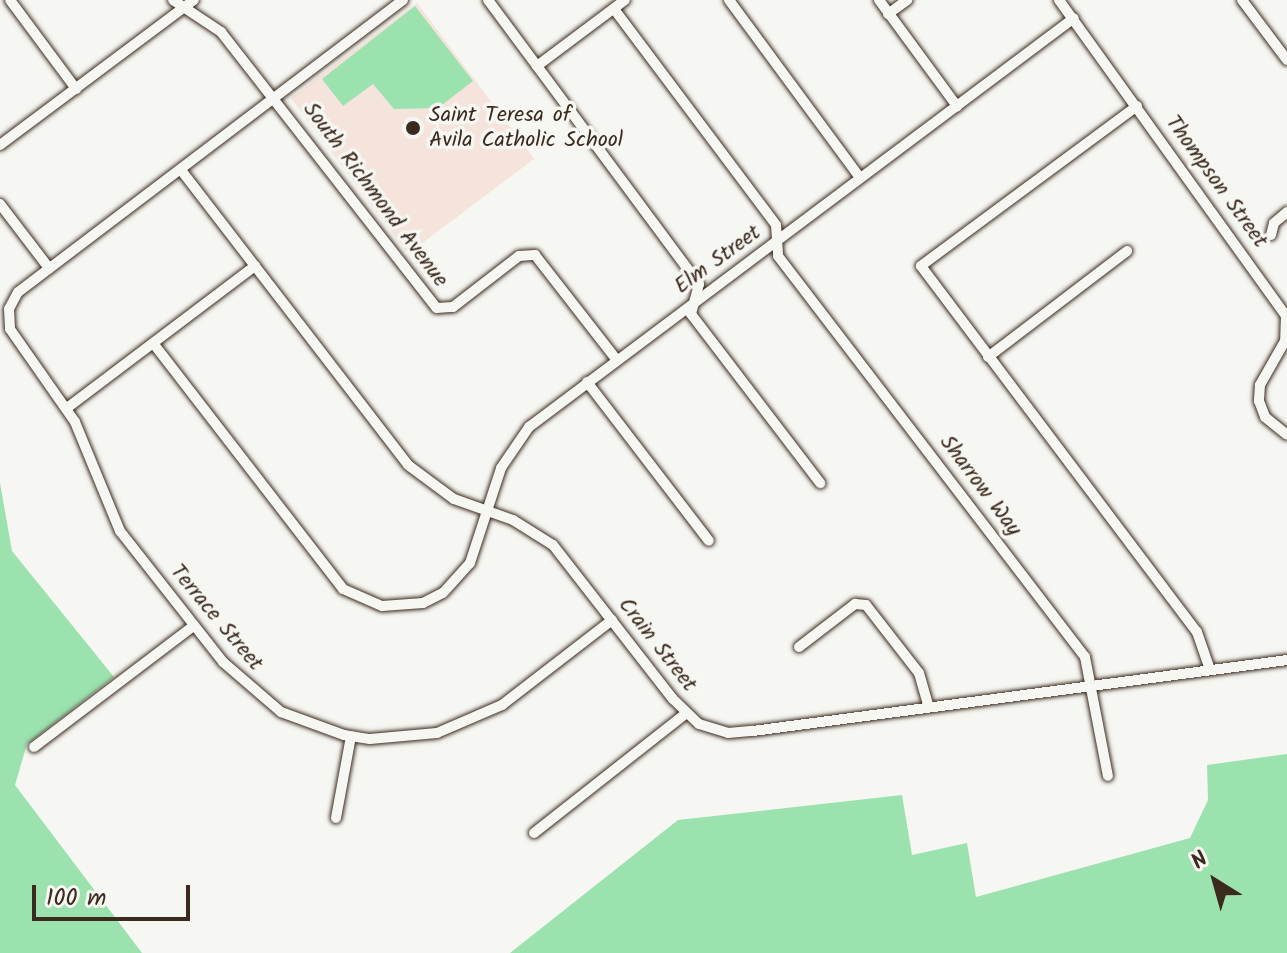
<!DOCTYPE html>
<html>
<head>
<meta charset="utf-8">
<style>
	body { margin:0 }
	#map { position:relative; width:1287px; height:953px; overflow:hidden; background:#f6f6f2; font-family:Kalam,sans-serif }
	div>[style] { position:absolute }
	.built>* { inset:0; background:#f4e4db; transform-origin:0 0 }
	.green>* { inset:0; background:#9be2af }
	.roads { filter:drop-shadow(0 0 2px #3b2a1e) drop-shadow(0 0 2px #3b2a1e) }
	.minor>* { height:10px; margin:-5px; padding:0 5px; transform-origin:5px; border-radius:5px; background:#f6f6f2 }
	.dots>* { width:22px; height:22px; translate:-50% -50%; box-sizing:border-box; border:4px solid #f6f6f2; border-radius:50% }
	span { translate:-50% -50%; white-space:nowrap; text-align:center; line-height:1.15; -webkit-text-stroke:7px #f6f6f2; paint-order:stroke }
	.poi-label { font-size:22px; color:#3b2a1e }
	.left { translate:0 -50%; text-align:left }
	.street-label { font-size:22px; color:#3b2a1e }
	.north { position:absolute; left:1175px; top:841px; width:80px; height:80px; -webkit-text-stroke:6px #f6f6f2; paint-order:stroke; rotate:323deg; font-size:22px; font-weight:700; line-height:32px; text-align:center; color:#3b2a1e }
	.north::after { content:''; display:block; margin:auto; width:28px; height:36px; background:#3b2a1e; clip-path:polygon(50% 0,100% 100%,50% 72%,0 100%) }
	.scale { position:absolute; left:32px; top:885px; width:158px; height:36px; box-sizing:border-box; border:4px solid #3b2a1e; border-top:0; padding-left:10px; font-size:24px; line-height:28px; white-space:nowrap; color:#3b2a1e; -webkit-text-stroke:6px #f6f6f2; paint-order:stroke }
</style>
</head>
<body>
<div id="map">
	<div class="built">
		<div style="left:417px;top:3px;width:195px;height:158px;rotate:53deg"></div>
	</div>
	<div class="green">
		<div style="clip-path:polygon(415px 6px,473px 81px,438px 108px,394px 109px,373px 84px,343px 106px,322px 79px)"></div>
		<div style="clip-path:polygon(0 483px,12px 551px,114px 677px,27px 744px,15px 785px,142px 953px,0 953px)"></div>
		<div style="clip-path:polygon(1287px 754px,1287px 953px,510px 953px,678px 820px,902px 795px,912px 855px,967px 843px,976px 897px,1190px 838px,1208px 800px,1207px 765px)"></div>
	</div>
	<div class="roads">
		<div class="minor">
			<div style="left:10px;top:0;width:111px;rotate:53.4deg"></div>
			<div style="left:173px;top:0;width:58px;rotate:33.7deg"></div>
			<div style="left:221px;top:32px;width:350px;rotate:52deg"></div>
			<div style="left:437px;top:308px;width:16px;rotate:-4deg"></div>
			<div style="left:453px;top:307px;width:83px;rotate:-37.7deg"></div>
			<div style="left:519px;top:256px;width:16px;rotate:-4deg"></div>
			<div style="left:535px;top:255px;width:132px;rotate:52.1deg"></div>
			<div style="left:403px;top:0;width:483px;rotate:142.8deg"></div>
			<div style="left:18px;top:292px;width:19px;rotate:118deg"></div>
			<div style="left:9px;top:309px;width:20px;rotate:87deg"></div>
			<div style="left:10px;top:329px;width:113px;rotate:55deg"></div>
			<div style="left:75px;top:422px;width:118px;rotate:67.6deg"></div>
			<div style="left:120px;top:531px;width:167px;rotate:51.8deg"></div>
			<div style="left:223px;top:662px;width:77px;rotate:40.8deg"></div>
			<div style="left:281px;top:712px;width:67px;rotate:20.1deg"></div>
			<div style="left:344px;top:735px;width:26px;rotate:9deg"></div>
			<div style="left:370px;top:739px;width:67px;rotate:-5.1deg"></div>
			<div style="left:437px;top:733px;width:71px;rotate:-23.3deg"></div>
			<div style="left:502px;top:705px;width:139px;rotate:-37.7deg"></div>
			<div style="left:488px;top:0;width:354px;rotate:53.4deg"></div>
			<div style="left:699px;top:284px;width:31px;rotate:105deg"></div>
			<div style="left:691px;top:314px;width:213px;rotate:52.6deg"></div>
			<div style="left:729px;top:0;width:221px;rotate:53.6deg"></div>
			<div style="left:879px;top:0;width:132px;rotate:53.7deg"></div>
			<div style="left:1059px;top:0;width:389px;rotate:54.3deg"></div>
			<div style="left:1286px;top:316px;width:25px;rotate:92deg"></div>
			<div style="left:1285px;top:341px;width:51px;rotate:119.6deg"></div>
			<div style="left:1260px;top:385px;width:16px;rotate:94deg"></div>
			<div style="left:1259px;top:401px;width:17px;rotate:69deg"></div>
			<div style="left:1265px;top:417px;width:28px;rotate:39deg"></div>
			<div style="left:1242px;top:0;width:75px;rotate:53.1deg"></div>
			<div style="left:614px;top:9px;width:270px;rotate:53.1deg"></div>
			<div style="left:776px;top:225px;width:31px;rotate:86deg"></div>
			<div style="left:778px;top:256px;width:505px;rotate:52.56deg"></div>
			<div style="left:1085px;top:657px;width:121px;rotate:79.1deg"></div>
			<div style="left:888px;top:14px;width:24px;rotate:-36deg"></div>
			<div style="left:537px;top:66px;width:110px;rotate:-36.9deg"></div>
			<div style="left:1137px;top:106px;width:269px;rotate:143.5deg"></div>
			<div style="left:921px;top:266px;width:458px;rotate:53deg"></div>
			<div style="left:1197px;top:632px;width:37px;rotate:71deg"></div>
			<div style="left:0;top:145px;width:242px;rotate:-36.8deg"></div>
			<div style="left:181px;top:170px;width:372px;rotate:52.4deg"></div>
			<div style="left:408px;top:465px;width:57px;rotate:36.5deg"></div>
			<div style="left:454px;top:499px;width:63px;rotate:19.6deg"></div>
			<div style="left:513px;top:520px;width:47px;rotate:32deg"></div>
			<div style="left:553px;top:545px;width:195px;rotate:52.1deg"></div>
			<div style="left:673px;top:699px;width:36px;rotate:44deg"></div>
			<div style="left:699px;top:724px;width:30px;rotate:17deg"></div>
			<div style="left:728px;top:733px;width:25px;rotate:-5deg"></div>
			<div style="left:753px;top:731px;width:539px;rotate:-7.57deg"></div>
			<div style="left:0;top:204px;width:81px;rotate:52.6deg"></div>
			<div style="left:1271px;top:235px;width:12px;rotate:-76deg"></div>
			<div style="left:1274px;top:223px;width:17px;rotate:-40deg"></div>
			<div style="left:153px;top:343px;width:311px;rotate:52.3deg"></div>
			<div style="left:343px;top:589px;width:43px;rotate:23.6deg"></div>
			<div style="left:382px;top:606px;width:41px;rotate:-4.2deg"></div>
			<div style="left:423px;top:603px;width:22px;rotate:-27deg"></div>
			<div style="left:443px;top:593px;width:40px;rotate:-48deg"></div>
			<div style="left:470px;top:563px;width:100px;rotate:-71.9deg"></div>
			<div style="left:501px;top:468px;width:50px;rotate:-55.7deg"></div>
			<div style="left:529px;top:427px;width:681px;rotate:-36.89deg"></div>
			<div style="left:988px;top:357px;width:175px;rotate:-37.3deg"></div>
			<div style="left:587px;top:382px;width:200px;rotate:52.5deg"></div>
			<div style="left:67px;top:408px;width:236px;rotate:-37.1deg"></div>
			<div style="left:799px;top:647px;width:71px;rotate:-37.5deg"></div>
			<div style="left:855px;top:604px;width:11px;rotate:5deg"></div>
			<div style="left:866px;top:605px;width:86px;rotate:52.1deg"></div>
			<div style="left:919px;top:673px;width:35px;rotate:74deg"></div>
			<div style="left:34px;top:747px;width:198px;rotate:-37.2deg"></div>
			<div style="left:336px;top:818px;width:83px;rotate:-79.6deg"></div>
			<div style="left:534px;top:833px;width:192px;rotate:-38.2deg"></div>
		</div>
	</div>
	<div class="dots">
		<div style="left:413px;top:128px;background:#3b2a1e"></div>
	</div>
	<div class="poi-label">
		<span class="left" style="left:429px;top:128px">Saint Teresa of<br>Avila Catholic School</span>
	</div>
	<div class="street-label">
		<span style="left:1216px;top:182px;rotate:54deg">Thompson Street</span>
		<span style="left:375px;top:195px;rotate:53deg">South Richmond Avenue</span>
		<span style="left:718px;top:260px;rotate:-36deg">Elm Street</span>
		<span style="left:980px;top:486px;rotate:53deg">Sharrow Way</span>
		<span style="left:216px;top:618px;rotate:50deg">Terrace Street</span>
		<span style="left:657px;top:645px;rotate:52deg">Crain Street</span>
	</div>
	<div class="north">N</div>
	<div class="scale">100 m</div>
</div>
</body>
</html>
